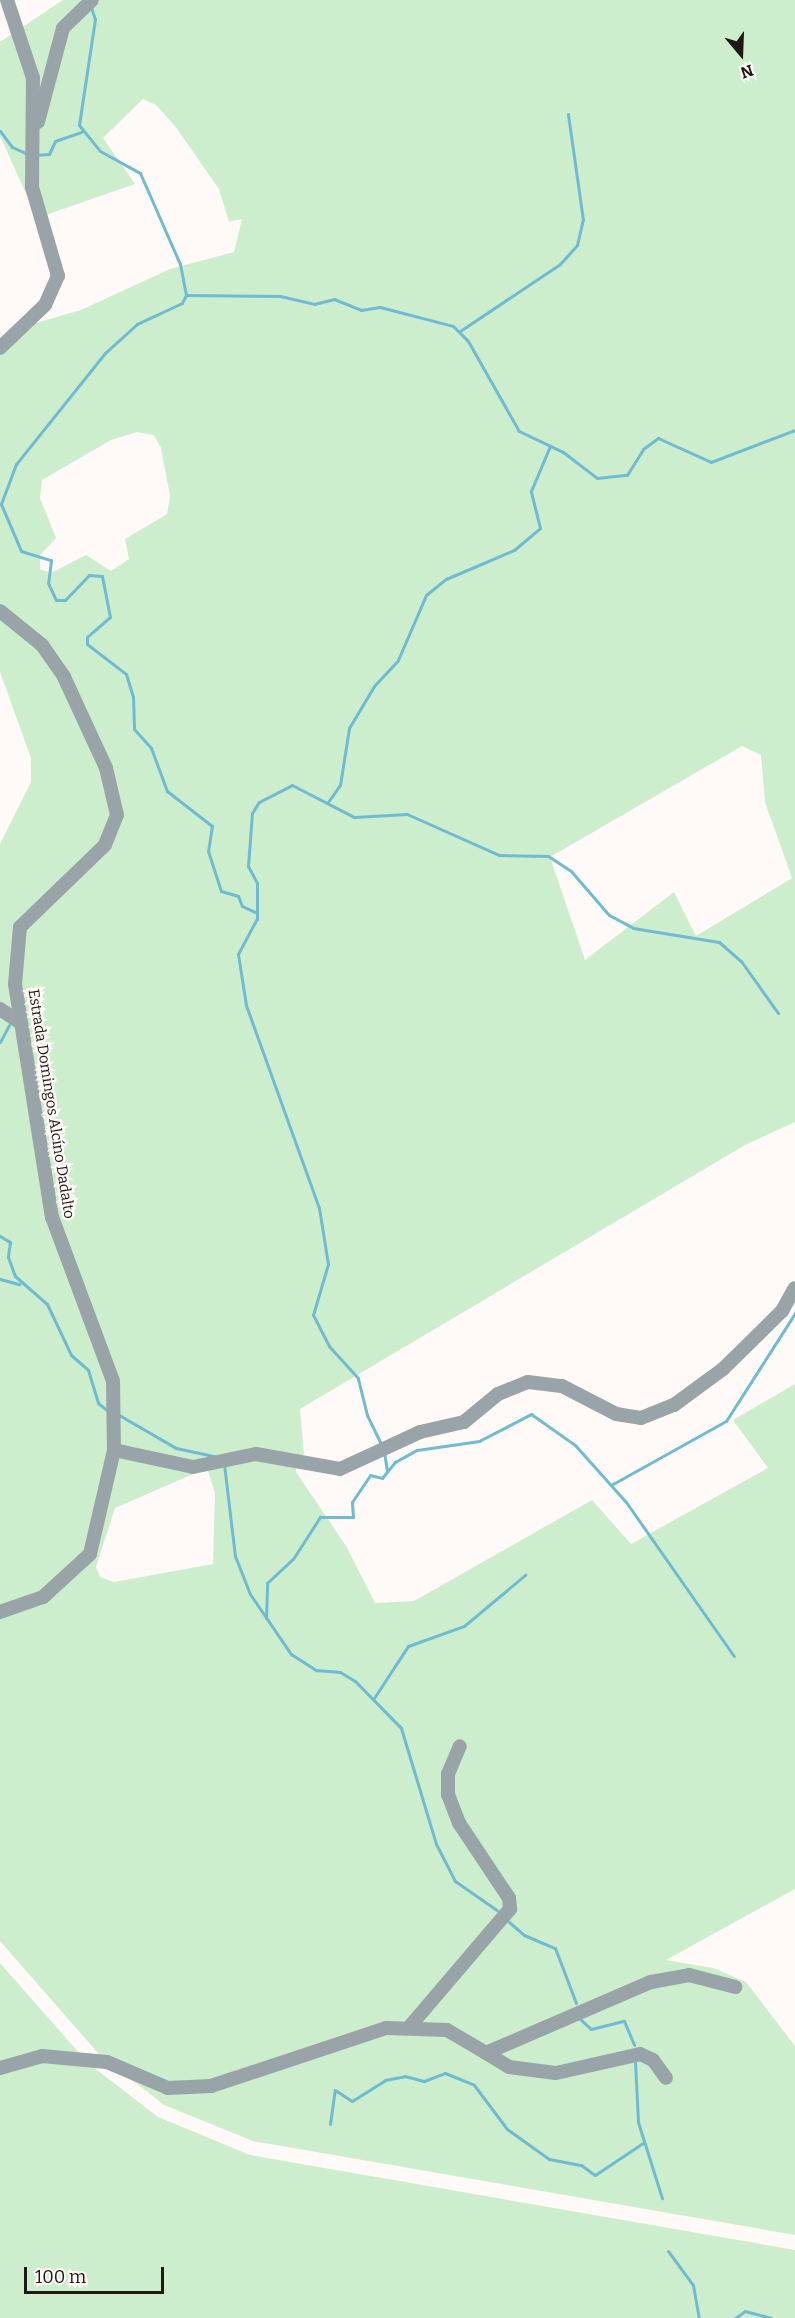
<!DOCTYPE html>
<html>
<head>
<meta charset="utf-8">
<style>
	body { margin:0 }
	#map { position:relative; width:795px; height:2318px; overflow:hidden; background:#fffaf7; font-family:Bitter,serif }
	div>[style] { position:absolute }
	.green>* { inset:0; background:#cec }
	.stream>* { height:3px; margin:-1.5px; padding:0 1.5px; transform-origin:1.5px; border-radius:1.5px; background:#6fbbd4 }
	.minor>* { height:14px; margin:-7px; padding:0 7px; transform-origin:7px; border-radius:7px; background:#98a4a7 }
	span { translate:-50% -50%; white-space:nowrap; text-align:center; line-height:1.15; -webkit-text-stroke:5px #fffaf7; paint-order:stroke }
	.street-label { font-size:15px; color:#201813 }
	.north { position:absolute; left:711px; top:24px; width:60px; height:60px; -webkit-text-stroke:4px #fffaf7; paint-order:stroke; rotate:161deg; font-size:16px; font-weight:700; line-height:24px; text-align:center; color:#201813 }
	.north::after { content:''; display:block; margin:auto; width:21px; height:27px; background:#201813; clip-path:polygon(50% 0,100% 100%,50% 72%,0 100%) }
	.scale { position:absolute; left:24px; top:2267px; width:140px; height:27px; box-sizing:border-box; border:3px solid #201813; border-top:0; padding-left:8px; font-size:18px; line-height:21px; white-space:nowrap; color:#201813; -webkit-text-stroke:4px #fffaf7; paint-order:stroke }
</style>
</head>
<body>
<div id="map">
	<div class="green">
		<div style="clip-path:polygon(evenodd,63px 0,795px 0,795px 1122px,745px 1145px,300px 1409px,304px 1454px,296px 1460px,296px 1472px,346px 1546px,375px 1603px,414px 1601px,592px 1500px,631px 1544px,768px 1468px,733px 1420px,795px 1384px,795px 1889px,666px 1960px,713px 1968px,746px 1982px,795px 2046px,795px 2235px,253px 2141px,164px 2105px,98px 2053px,0 1941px,0 844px,31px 782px,31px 758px,0 672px,0 355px,32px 324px,81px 310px,170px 269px,234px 252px,242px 219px,229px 222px,219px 189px,175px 126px,156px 105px,143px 99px,103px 138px,135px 184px,37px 218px,0 136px,0 42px,63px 0,137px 432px,154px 435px,161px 448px,170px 496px,167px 514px,125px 539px,129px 559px,111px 571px,86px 555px,51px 573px,40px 569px,40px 555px,56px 538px,40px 498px,42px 480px,111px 440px,137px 432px,63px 0,742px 746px,761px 755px,765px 802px,792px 878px,696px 936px,674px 892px,585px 960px,550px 857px,742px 746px,63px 0,207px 1468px,215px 1493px,213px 1564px,114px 1582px,100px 1577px,96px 1567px,115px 1508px,207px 1468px)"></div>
		<div style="clip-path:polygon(0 1963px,88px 2063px,158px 2117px,250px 2155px,795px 2250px,795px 2318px,0 2318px)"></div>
	</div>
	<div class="stream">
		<div style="left:91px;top:7px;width:13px;rotate:72deg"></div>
		<div style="left:95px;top:19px;width:107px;rotate:98.6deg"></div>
		<div style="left:79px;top:125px;width:33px;rotate:51deg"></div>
		<div style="left:100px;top:151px;width:46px;rotate:28.8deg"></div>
		<div style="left:140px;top:173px;width:99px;rotate:66.3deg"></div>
		<div style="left:180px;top:264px;width:32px;rotate:79deg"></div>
		<div style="left:186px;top:295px;width:9px;rotate:117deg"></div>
		<div style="left:182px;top:303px;width:50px;rotate:155deg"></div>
		<div style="left:137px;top:324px;width:43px;rotate:137.8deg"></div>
		<div style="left:105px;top:353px;width:142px;rotate:128.7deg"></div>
		<div style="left:16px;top:464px;width:43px;rotate:110.6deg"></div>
		<div style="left:1px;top:504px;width:51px;rotate:66.9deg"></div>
		<div style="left:21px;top:551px;width:31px;rotate:17deg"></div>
		<div style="left:51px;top:560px;width:23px;rotate:97deg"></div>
		<div style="left:48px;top:583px;width:19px;rotate:65deg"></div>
		<div style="left:56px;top:600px;width:9px"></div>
		<div style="left:65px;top:600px;width:35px;rotate:-46deg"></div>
		<div style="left:89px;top:575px;width:13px;rotate:4deg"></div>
		<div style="left:102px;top:576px;width:42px;rotate:79deg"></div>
		<div style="left:110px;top:617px;width:30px;rotate:139deg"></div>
		<div style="left:87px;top:637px;width:7px;rotate:90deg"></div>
		<div style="left:87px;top:644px;width:49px;rotate:37.6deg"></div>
		<div style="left:126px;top:674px;width:24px;rotate:73deg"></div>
		<div style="left:133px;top:697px;width:32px;rotate:88deg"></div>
		<div style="left:134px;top:729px;width:25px;rotate:48deg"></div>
		<div style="left:151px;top:748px;width:46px;rotate:69.6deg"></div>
		<div style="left:167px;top:791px;width:57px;rotate:37.9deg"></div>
		<div style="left:212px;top:826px;width:25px;rotate:99deg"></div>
		<div style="left:208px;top:851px;width:42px;rotate:72deg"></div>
		<div style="left:221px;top:891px;width:18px;rotate:16deg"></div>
		<div style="left:238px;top:896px;width:11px;rotate:68deg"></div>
		<div style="left:242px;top:906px;width:14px;rotate:25deg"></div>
		<div style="left:0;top:131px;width:20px;rotate:53deg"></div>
		<div style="left:12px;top:147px;width:20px;rotate:24deg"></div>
		<div style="left:36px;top:155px;width:13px;rotate:-4deg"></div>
		<div style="left:49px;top:154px;width:14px;rotate:-65deg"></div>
		<div style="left:55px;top:141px;width:28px;rotate:-19deg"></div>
		<div style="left:186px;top:295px;width:94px;rotate:0.6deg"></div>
		<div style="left:280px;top:296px;width:35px;rotate:13deg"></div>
		<div style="left:314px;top:304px;width:21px;rotate:-14deg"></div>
		<div style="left:334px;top:299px;width:29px;rotate:22deg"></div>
		<div style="left:361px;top:310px;width:19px;rotate:-9deg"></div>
		<div style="left:380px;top:307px;width:75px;rotate:14.6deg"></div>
		<div style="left:453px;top:326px;width:21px;rotate:45deg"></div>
		<div style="left:468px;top:341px;width:103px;rotate:60.5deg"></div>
		<div style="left:519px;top:431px;width:49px;rotate:25.5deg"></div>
		<div style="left:563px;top:452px;width:43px;rotate:37.4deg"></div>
		<div style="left:597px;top:478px;width:30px;rotate:-6deg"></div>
		<div style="left:627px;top:475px;width:31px;rotate:-58deg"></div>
		<div style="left:643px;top:449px;width:19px;rotate:-36deg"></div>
		<div style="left:658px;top:438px;width:58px;rotate:24.4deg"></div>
		<div style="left:711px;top:462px;width:90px;rotate:-20.9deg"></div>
		<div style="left:460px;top:331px;width:120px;rotate:-33.8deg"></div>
		<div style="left:560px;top:264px;width:25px;rotate:-48deg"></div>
		<div style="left:577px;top:245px;width:26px;rotate:-77deg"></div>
		<div style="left:583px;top:220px;width:107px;rotate:-98.1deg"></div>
		<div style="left:328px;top:802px;width:21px;rotate:-55deg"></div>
		<div style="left:340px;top:785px;width:58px;rotate:-81deg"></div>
		<div style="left:349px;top:728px;width:49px;rotate:-59.2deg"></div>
		<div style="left:374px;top:686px;width:35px;rotate:-47deg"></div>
		<div style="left:398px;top:660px;width:71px;rotate:-66.7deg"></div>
		<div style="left:426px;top:595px;width:26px;rotate:-39deg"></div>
		<div style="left:446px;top:579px;width:74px;rotate:-23.1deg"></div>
		<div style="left:514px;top:550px;width:34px;rotate:-40deg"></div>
		<div style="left:540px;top:528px;width:38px;rotate:-104deg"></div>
		<div style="left:531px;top:491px;width:49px;rotate:-67.1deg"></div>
		<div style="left:0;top:1042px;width:19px;rotate:-62deg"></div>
		<div style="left:0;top:1236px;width:12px;rotate:31deg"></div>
		<div style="left:10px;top:1242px;width:15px;rotate:98deg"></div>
		<div style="left:8px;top:1257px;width:20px;rotate:70deg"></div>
		<div style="left:15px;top:1276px;width:43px;rotate:41.2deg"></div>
		<div style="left:47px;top:1304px;width:56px;rotate:64.8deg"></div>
		<div style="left:71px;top:1355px;width:23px;rotate:41deg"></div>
		<div style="left:88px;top:1370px;width:34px;rotate:73deg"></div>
		<div style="left:98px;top:1403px;width:14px;rotate:39deg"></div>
		<div style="left:0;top:1279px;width:20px;rotate:15deg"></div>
		<div style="left:119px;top:1415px;width:66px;rotate:30.1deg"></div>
		<div style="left:176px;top:1448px;width:43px;rotate:12.1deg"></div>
		<div style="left:382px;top:1446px;width:34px;rotate:-116deg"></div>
		<div style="left:367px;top:1415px;width:38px;rotate:-104deg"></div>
		<div style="left:358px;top:1378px;width:43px;rotate:-132.2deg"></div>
		<div style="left:329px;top:1346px;width:35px;rotate:-117deg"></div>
		<div style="left:313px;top:1315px;width:53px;rotate:-73.6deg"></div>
		<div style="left:328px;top:1264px;width:57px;rotate:-99.1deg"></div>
		<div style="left:319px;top:1208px;width:216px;rotate:-109.8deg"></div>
		<div style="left:246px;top:1005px;width:52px;rotate:-98.9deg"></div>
		<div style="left:238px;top:954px;width:40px;rotate:-62deg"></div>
		<div style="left:257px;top:919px;width:36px;rotate:-90deg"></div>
		<div style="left:257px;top:883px;width:19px;rotate:-118deg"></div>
		<div style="left:248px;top:866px;width:53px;rotate:-85.7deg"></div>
		<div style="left:252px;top:813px;width:13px;rotate:-58deg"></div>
		<div style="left:259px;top:802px;width:37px;rotate:-27deg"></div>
		<div style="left:292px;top:785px;width:70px;rotate:27.3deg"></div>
		<div style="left:354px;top:817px;width:53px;rotate:-3.2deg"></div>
		<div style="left:407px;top:814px;width:101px;rotate:24deg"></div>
		<div style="left:499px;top:855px;width:49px;rotate:1.2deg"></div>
		<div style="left:548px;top:856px;width:27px;rotate:33deg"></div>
		<div style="left:571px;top:871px;width:58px;rotate:49.2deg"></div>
		<div style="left:609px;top:915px;width:27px;rotate:28deg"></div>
		<div style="left:633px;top:928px;width:87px;rotate:9.2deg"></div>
		<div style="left:719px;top:942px;width:29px;rotate:41deg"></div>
		<div style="left:741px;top:961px;width:64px;rotate:54.6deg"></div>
		<div style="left:384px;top:1452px;width:19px;rotate:81deg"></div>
		<div style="left:224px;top:1464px;width:93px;rotate:83.2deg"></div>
		<div style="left:235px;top:1556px;width:41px;rotate:68.5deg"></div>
		<div style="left:250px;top:1594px;width:73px;rotate:55.7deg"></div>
		<div style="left:291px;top:1654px;width:30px;rotate:33deg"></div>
		<div style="left:316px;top:1670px;width:24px;rotate:5deg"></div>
		<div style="left:340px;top:1672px;width:17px;rotate:31deg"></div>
		<div style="left:355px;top:1681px;width:66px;rotate:45.6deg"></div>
		<div style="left:401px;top:1728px;width:121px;rotate:73.2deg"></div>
		<div style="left:436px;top:1844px;width:42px;rotate:62.8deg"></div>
		<div style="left:455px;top:1881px;width:52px;rotate:34.9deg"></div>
		<div style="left:611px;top:1485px;width:132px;rotate:-29.1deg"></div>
		<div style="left:726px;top:1421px;width:128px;rotate:-57.4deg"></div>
		<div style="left:266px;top:1618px;width:35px;rotate:-88deg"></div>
		<div style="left:267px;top:1583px;width:35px;rotate:-43deg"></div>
		<div style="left:293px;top:1559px;width:50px;rotate:-57.3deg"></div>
		<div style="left:320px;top:1517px;width:33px"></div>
		<div style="left:353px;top:1517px;width:15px;rotate:-94deg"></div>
		<div style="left:352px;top:1502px;width:32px;rotate:-56deg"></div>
		<div style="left:370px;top:1475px;width:12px;rotate:14deg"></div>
		<div style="left:382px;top:1478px;width:21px;rotate:-51deg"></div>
		<div style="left:395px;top:1462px;width:25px;rotate:-29deg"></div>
		<div style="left:417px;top:1450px;width:63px;rotate:-8.3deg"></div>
		<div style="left:479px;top:1441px;width:59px;rotate:-27.4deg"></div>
		<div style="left:531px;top:1414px;width:54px;rotate:35.2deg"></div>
		<div style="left:575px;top:1445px;width:76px;rotate:48.2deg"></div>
		<div style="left:626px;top:1502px;width:188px;rotate:55deg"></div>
		<div style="left:374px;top:1698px;width:62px;rotate:-56.8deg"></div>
		<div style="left:408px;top:1646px;width:59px;rotate:-19.7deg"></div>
		<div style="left:464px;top:1626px;width:80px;rotate:-39.9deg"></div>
		<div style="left:509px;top:1922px;width:20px;rotate:41deg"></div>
		<div style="left:524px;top:1935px;width:34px;rotate:23deg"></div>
		<div style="left:555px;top:1948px;width:59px;rotate:69.1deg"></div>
		<div style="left:579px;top:2018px;width:16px;rotate:43deg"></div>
		<div style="left:591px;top:2029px;width:34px;rotate:-14deg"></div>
		<div style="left:624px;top:2021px;width:26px;rotate:67deg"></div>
		<div style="left:635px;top:2062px;width:60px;rotate:87.1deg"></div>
		<div style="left:638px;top:2122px;width:80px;rotate:72.5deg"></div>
		<div style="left:330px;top:2124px;width:34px;rotate:-82deg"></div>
		<div style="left:335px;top:2090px;width:20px;rotate:33deg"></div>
		<div style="left:352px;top:2101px;width:39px;rotate:-32deg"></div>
		<div style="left:385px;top:2080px;width:20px;rotate:-11deg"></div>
		<div style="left:405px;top:2076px;width:20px;rotate:15deg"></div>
		<div style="left:424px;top:2081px;width:22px;rotate:-21deg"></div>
		<div style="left:445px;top:2073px;width:31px;rotate:22deg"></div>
		<div style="left:474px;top:2085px;width:55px;rotate:53.1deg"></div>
		<div style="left:507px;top:2129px;width:52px;rotate:35.5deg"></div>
		<div style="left:549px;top:2159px;width:33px;rotate:11deg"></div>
		<div style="left:581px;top:2165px;width:17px;rotate:36deg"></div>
		<div style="left:595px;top:2175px;width:58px;rotate:-33.7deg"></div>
		<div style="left:668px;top:2251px;width:42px;rotate:53.7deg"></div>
		<div style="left:693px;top:2285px;width:34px;rotate:80deg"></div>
		<div style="left:735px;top:2318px;width:12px;rotate:-35deg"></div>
		<div style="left:745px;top:2311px;width:27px;rotate:15deg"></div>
	</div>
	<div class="minor">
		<div style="left:38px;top:122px;width:97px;rotate:-75.1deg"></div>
		<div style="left:63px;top:28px;width:40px;rotate:-44deg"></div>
		<div style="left:0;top:348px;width:62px;rotate:-43.7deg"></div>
		<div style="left:45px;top:305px;width:32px;rotate:-66deg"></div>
		<div style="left:58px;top:276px;width:93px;rotate:-106.3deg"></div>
		<div style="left:32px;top:187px;width:109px;rotate:-89.5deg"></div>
		<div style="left:33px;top:78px;width:82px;rotate:-108.4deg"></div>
		<div style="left:0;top:611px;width:54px;rotate:39deg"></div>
		<div style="left:42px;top:645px;width:39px;rotate:55deg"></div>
		<div style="left:64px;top:677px;width:100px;rotate:65.2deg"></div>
		<div style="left:106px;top:768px;width:48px;rotate:76.8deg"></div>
		<div style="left:117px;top:815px;width:32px;rotate:112deg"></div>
		<div style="left:105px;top:845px;width:118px;rotate:136deg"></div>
		<div style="left:20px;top:927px;width:57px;rotate:95deg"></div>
		<div style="left:15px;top:984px;width:236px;rotate:81deg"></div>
		<div style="left:52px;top:1217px;width:175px;rotate:69.6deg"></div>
		<div style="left:113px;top:1381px;width:69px;rotate:89.2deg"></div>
		<div style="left:114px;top:1450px;width:107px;rotate:103deg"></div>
		<div style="left:90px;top:1554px;width:64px;rotate:137.5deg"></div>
		<div style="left:43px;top:1597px;width:46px;rotate:160.8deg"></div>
		<div style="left:0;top:1009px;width:23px;rotate:34deg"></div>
		<div style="left:114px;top:1450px;width:81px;rotate:12.1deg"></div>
		<div style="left:193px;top:1467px;width:64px;rotate:-11.7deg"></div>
		<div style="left:256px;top:1454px;width:85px;rotate:10.1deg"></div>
		<div style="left:340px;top:1469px;width:88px;rotate:-24.8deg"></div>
		<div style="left:420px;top:1432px;width:45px;rotate:-12.8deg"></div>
		<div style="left:464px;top:1422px;width:44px;rotate:-39.5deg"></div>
		<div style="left:498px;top:1394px;width:32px;rotate:-22deg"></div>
		<div style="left:528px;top:1382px;width:34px;rotate:7deg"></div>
		<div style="left:562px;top:1386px;width:61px;rotate:27.4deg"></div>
		<div style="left:616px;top:1414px;width:25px;rotate:9deg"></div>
		<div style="left:641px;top:1418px;width:35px;rotate:-22deg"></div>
		<div style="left:674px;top:1405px;width:61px;rotate:-36.3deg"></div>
		<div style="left:723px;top:1369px;width:83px;rotate:-44.5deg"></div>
		<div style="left:782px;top:1311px;width:26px;rotate:-61deg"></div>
		<div style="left:411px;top:2025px;width:153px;rotate:-49.5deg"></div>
		<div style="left:510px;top:1909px;width:11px;rotate:-95deg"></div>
		<div style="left:509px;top:1898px;width:90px;rotate:-123.7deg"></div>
		<div style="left:459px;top:1823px;width:30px;rotate:-111deg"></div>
		<div style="left:448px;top:1795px;width:21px;rotate:-90deg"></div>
		<div style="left:448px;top:1774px;width:30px;rotate:-67deg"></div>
		<div style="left:486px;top:2053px;width:27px;rotate:31deg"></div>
		<div style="left:509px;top:2067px;width:47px;rotate:7.3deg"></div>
		<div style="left:556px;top:2073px;width:86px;rotate:-12.7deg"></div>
		<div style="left:640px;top:2054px;width:14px;rotate:25deg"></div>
		<div style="left:653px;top:2060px;width:22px;rotate:54deg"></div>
		<div style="left:0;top:2068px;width:44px;rotate:-15.9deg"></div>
		<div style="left:42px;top:2056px;width:65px;rotate:5.3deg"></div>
		<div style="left:107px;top:2062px;width:66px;rotate:23.1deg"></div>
		<div style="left:168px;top:2088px;width:43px;rotate:-2.7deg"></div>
		<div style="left:211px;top:2086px;width:184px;rotate:-18.3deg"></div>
		<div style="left:386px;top:2028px;width:61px;rotate:1.9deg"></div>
		<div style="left:447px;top:2030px;width:45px;rotate:30.5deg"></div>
		<div style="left:486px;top:2053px;width:180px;rotate:-23.3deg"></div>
		<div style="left:651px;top:1982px;width:39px;rotate:-10deg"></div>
		<div style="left:689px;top:1975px;width:48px;rotate:14.6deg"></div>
	</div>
	<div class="street-label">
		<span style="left:51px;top:1104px;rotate:81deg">Estrada Domingos Alcíno Dadalto</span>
	</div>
	<div class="north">N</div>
	<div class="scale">100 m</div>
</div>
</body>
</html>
